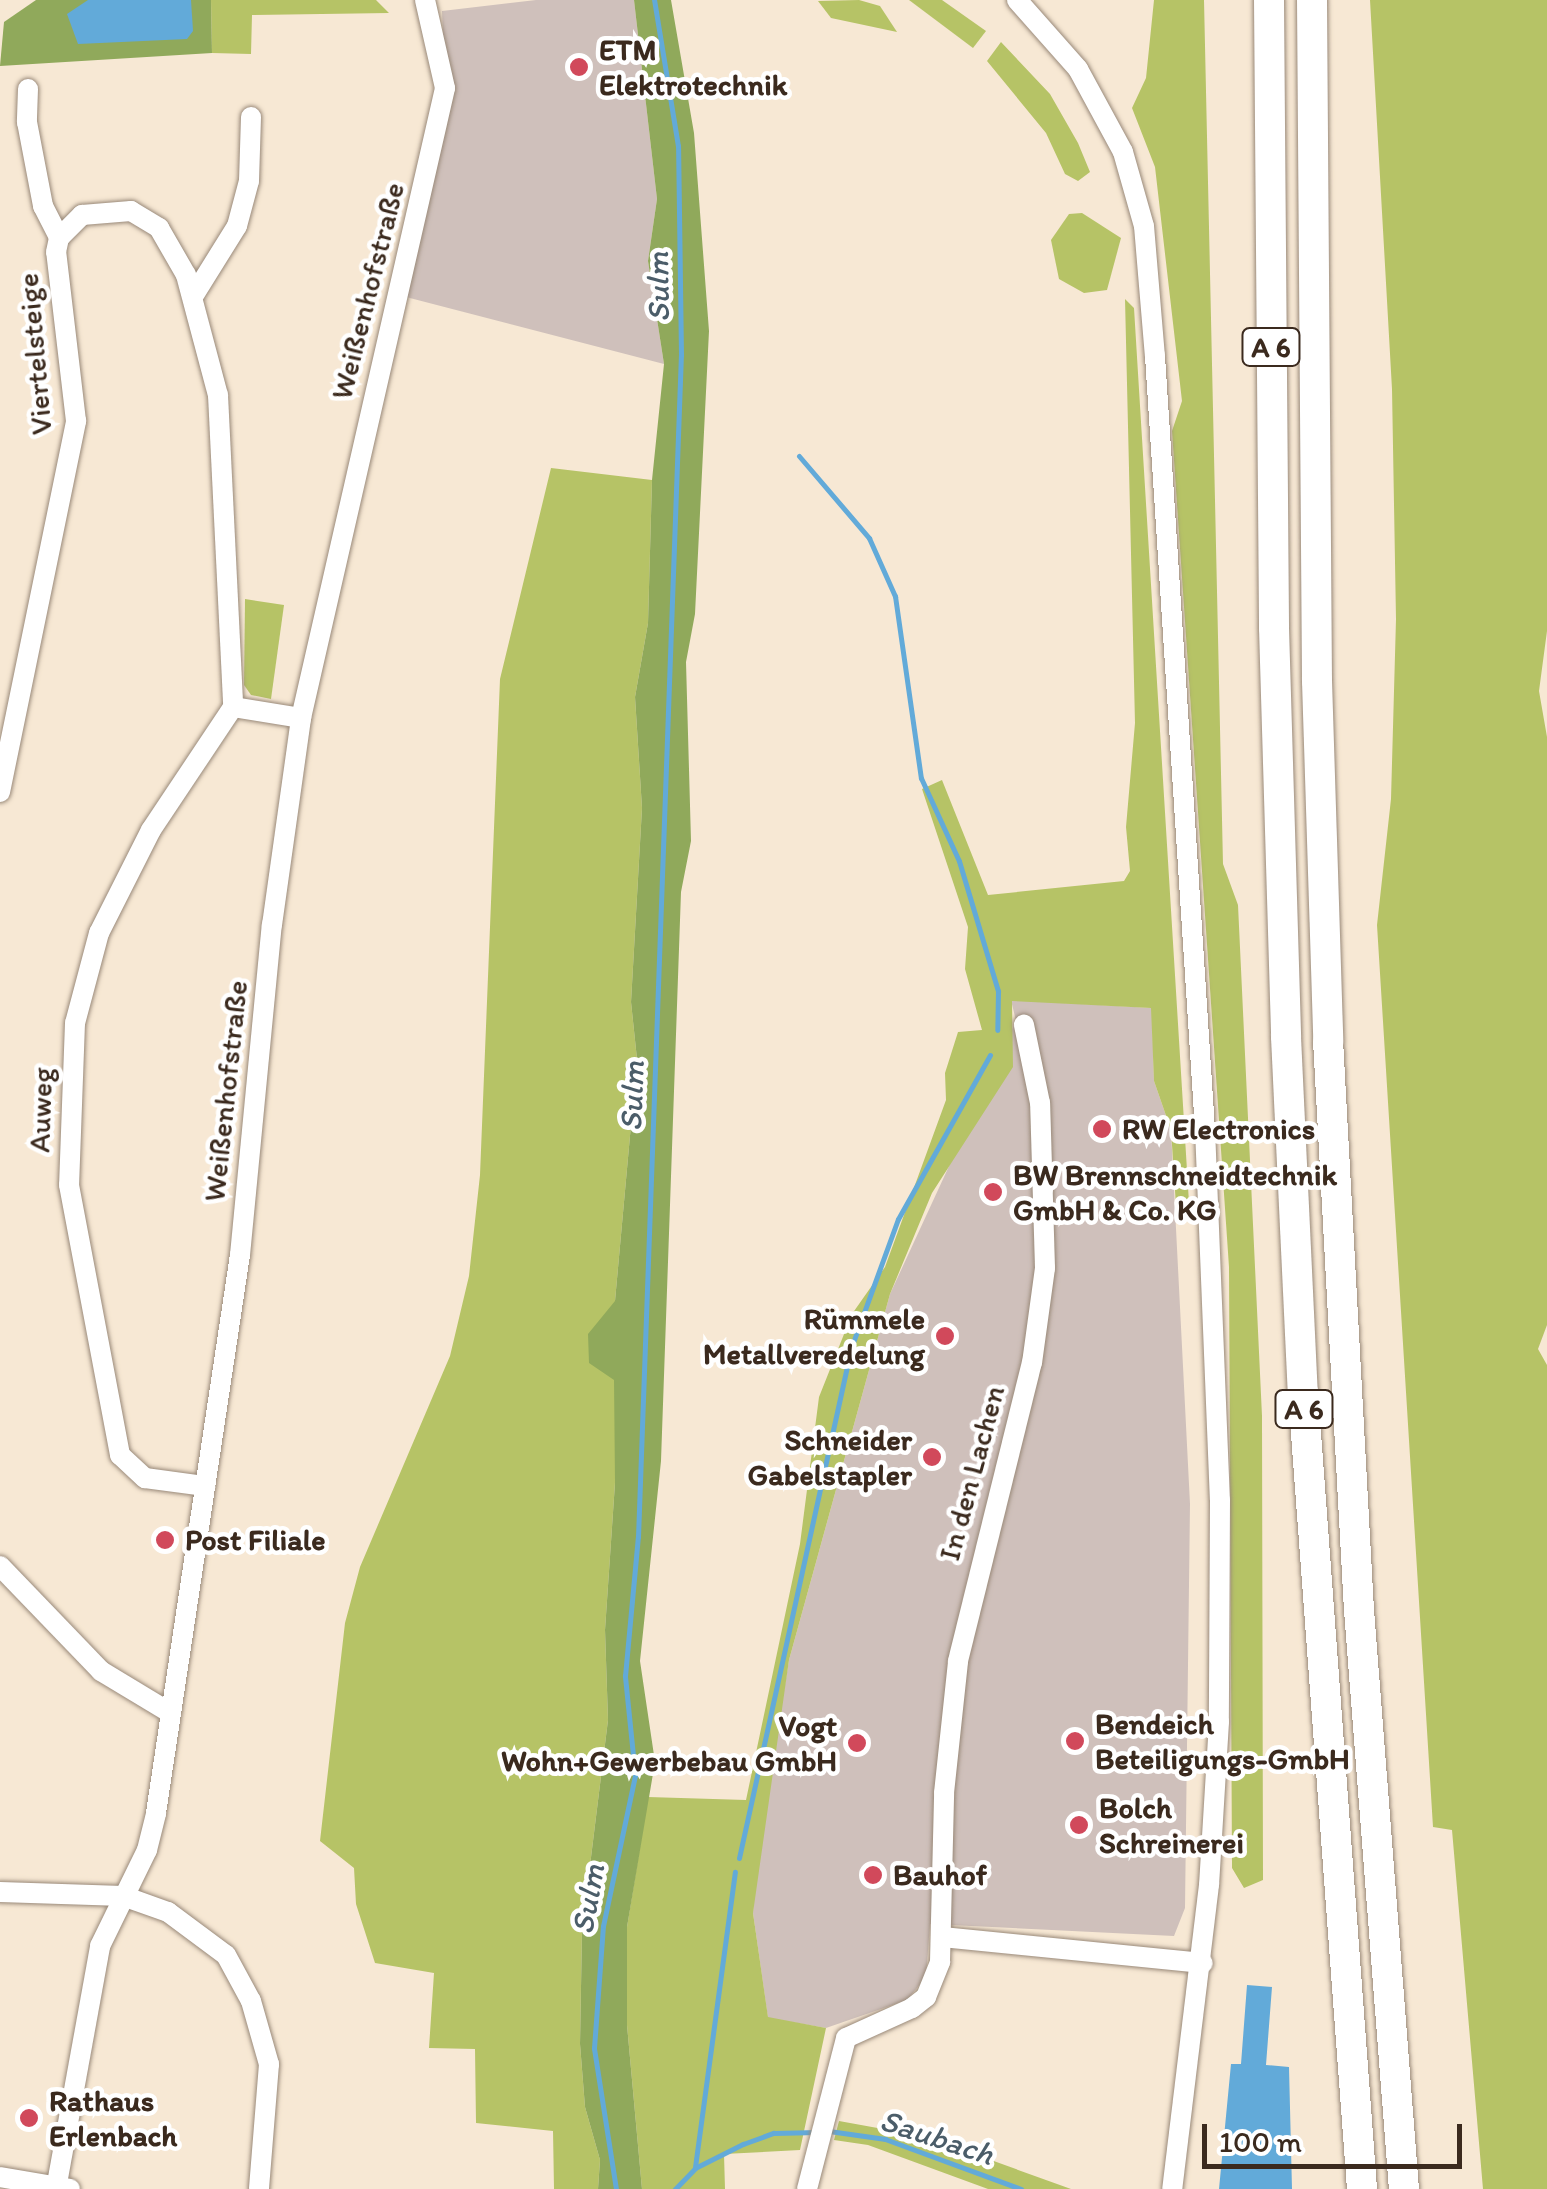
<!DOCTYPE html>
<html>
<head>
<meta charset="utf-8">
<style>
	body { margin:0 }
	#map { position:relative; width:1547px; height:2189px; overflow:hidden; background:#f7e8d4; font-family:Itim,sans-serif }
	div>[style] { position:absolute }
	.industrial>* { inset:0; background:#cfc0bb }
	.green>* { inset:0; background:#b6c366 }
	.forest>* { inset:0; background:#90a95b }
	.water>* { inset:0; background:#62aad9 }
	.stream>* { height:5px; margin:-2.5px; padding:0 2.5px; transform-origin:2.5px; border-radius:2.5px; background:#62aad9 }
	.roads { filter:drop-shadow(0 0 2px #998979) drop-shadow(0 0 2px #998979) }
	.minor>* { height:20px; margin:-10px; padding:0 10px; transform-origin:10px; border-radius:10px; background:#fff }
	.highway>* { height:30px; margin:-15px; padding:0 15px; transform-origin:15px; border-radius:15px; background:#fff }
	.dots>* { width:28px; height:28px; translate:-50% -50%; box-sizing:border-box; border:5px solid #fff; border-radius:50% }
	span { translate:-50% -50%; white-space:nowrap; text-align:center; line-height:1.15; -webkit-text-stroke:9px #fff; paint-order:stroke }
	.shield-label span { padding:2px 8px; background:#fff; border:2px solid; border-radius:8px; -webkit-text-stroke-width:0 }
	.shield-label { font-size:28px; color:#3b2a1e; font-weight:700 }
	.poi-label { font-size:30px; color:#3b2a1e; font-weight:700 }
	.left { translate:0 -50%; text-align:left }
	.right { translate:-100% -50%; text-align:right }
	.street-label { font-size:30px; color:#3b2a1e }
	.water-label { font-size:32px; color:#4b5d69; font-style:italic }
	.scale { position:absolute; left:1202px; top:2124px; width:260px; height:45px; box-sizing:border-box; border:5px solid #3b2a1e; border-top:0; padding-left:12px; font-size:30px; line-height:35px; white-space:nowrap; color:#3b2a1e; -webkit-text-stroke:8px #fff; paint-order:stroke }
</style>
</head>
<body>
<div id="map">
	<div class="industrial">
		<div style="clip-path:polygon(536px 0,634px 0,657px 199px,648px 261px,664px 364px,406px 297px,447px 125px,442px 11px)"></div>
		<div style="clip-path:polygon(1011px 1000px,1152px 1008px,1154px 1081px,1171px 1130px,1190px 1504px,1185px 1908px,1174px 1936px,930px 1924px,926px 1977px,907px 2000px,826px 2028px,768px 2018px,753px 1913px,755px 1867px,789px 1660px,890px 1294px,1016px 1021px)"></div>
	</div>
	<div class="green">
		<div style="clip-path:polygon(211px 0,376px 0,389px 13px,252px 15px,251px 54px,212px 53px)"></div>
		<div style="clip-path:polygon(859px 0,880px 6px,897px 32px,831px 18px,818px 1px)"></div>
		<div style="clip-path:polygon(909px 0,942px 0,986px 31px,973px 48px)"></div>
		<div style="clip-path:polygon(1154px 0,1204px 0,1223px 864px,1238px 905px,1262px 1416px,1263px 1880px,1244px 1888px,1232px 1868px,1229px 1267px,1172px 431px,1182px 401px,1155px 167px,1132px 108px,1146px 78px)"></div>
		<div style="clip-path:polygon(1370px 0,1547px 0,1547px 631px,1539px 691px,1547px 737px,1547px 1325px,1538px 1349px,1547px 1365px,1547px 2189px,1483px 2189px,1452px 1830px,1433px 1827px,1377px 925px,1391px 799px,1396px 619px,1392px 389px)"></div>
		<div style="clip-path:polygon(1001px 42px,1050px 94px,1078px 143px,1090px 172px,1078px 181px,1065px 174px,1046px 133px,987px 61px)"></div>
		<div style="clip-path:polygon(1082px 213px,1121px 238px,1107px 290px,1084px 293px,1059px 279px,1051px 240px,1069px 214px)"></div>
		<div style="clip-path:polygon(1125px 299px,1134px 308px,1190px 1219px,1177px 1221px,1171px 1130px,1154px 1081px,1151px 1008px,1012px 1001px,1013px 1067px,932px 1193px,890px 1294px,789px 1660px,753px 1913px,768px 2017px,826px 2028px,800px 2150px,724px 2154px,725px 2189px,642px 2189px,627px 2025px,627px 1927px,648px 1797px,746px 1800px,800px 1544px,819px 1397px,852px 1314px,885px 1267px,946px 1100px,945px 1073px,958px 1032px,982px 1030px,965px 969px,968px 927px,922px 789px,942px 780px,988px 895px,1124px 881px,1130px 871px,1126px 827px,1135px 723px)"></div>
		<div style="clip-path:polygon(551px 468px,652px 480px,648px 623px,635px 697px,642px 808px,631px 1002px,637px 1059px,615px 1301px,615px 1483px,605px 1630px,608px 1720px,582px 1930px,580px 2044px,585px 2107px,600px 2160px,598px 2189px,554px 2189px,553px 2131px,476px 2123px,475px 2049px,429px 2048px,434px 1973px,375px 1963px,356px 1904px,354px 1868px,320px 1841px,345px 1623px,360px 1567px,450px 1356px,469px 1276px,480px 1175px,500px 679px)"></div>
		<div style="clip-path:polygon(245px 599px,284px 605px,271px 699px,251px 695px,244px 685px)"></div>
		<div style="clip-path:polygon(839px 2121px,927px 2137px,1071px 2189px,988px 2189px,868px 2145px,834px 2140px)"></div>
	</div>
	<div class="forest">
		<div style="clip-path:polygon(36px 0,211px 0,212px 53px,0 66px,4px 22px)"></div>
		<div style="clip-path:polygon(634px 0,671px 0,694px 133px,709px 331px,695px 614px,686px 662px,691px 841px,681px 892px,661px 1461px,640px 1661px,655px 1762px,627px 1927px,627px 2025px,642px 2189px,598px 2189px,600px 2160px,585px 2107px,580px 2044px,582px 1930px,608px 1720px,605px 1630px,615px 1483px,614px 1380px,589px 1363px,588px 1334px,615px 1301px,637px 1059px,631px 1002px,642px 808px,635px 697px,648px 623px,652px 480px,664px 364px,648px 261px,657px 199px)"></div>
	</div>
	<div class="water">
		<div style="clip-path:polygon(88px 0,191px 0,193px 31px,187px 39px,78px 44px,67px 14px)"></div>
		<div style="clip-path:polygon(1247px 1985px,1272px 1987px,1266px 2065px,1289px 2067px,1292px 2189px,1219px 2189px,1231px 2064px,1241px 2064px)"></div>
	</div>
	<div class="stream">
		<div style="left:799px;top:456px;width:108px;rotate:49.5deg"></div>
		<div style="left:869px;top:538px;width:64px;rotate:65.9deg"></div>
		<div style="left:895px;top:596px;width:184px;rotate:81.9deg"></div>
		<div style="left:921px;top:778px;width:91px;rotate:65.4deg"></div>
		<div style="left:959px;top:861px;width:136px;rotate:73.3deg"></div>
		<div style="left:998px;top:991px;width:39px;rotate:91deg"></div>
		<div style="left:739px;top:1858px;width:522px;rotate:-77.61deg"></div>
		<div style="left:851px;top:1348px;width:137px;rotate:-70deg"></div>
		<div style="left:898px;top:1219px;width:188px;rotate:-60.7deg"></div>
		<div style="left:829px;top:2131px;width:57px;rotate:8.1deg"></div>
		<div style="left:885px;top:2139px;width:145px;rotate:20.2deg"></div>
		<div style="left:695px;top:2167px;width:298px;rotate:-82.3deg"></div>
		<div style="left:616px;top:2189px;width:143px;rotate:-98.9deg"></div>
		<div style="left:594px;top:2048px;width:122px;rotate:-85.8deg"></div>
		<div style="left:603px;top:1926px;width:154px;rotate:-78deg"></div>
		<div style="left:635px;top:1775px;width:100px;rotate:-95.8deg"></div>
		<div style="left:625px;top:1676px;width:140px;rotate:-84.7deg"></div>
		<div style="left:638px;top:1537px;width:1183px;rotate:-87.92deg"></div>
		<div style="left:681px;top:355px;width:209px;rotate:-90.8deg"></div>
		<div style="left:678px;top:146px;width:148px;rotate:-99.3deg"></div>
		<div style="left:675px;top:2189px;width:29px;rotate:-46deg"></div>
		<div style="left:695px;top:2168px;width:54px;rotate:-26.6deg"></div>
		<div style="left:743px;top:2144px;width:33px;rotate:-20deg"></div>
		<div style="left:774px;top:2133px;width:44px;rotate:-1.3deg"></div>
	</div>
	<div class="roads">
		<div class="minor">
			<div style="left:1017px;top:0;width:92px;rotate:48.5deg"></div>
			<div style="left:1078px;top:69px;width:94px;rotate:61.5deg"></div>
			<div style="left:1123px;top:152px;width:77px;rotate:74.2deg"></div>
			<div style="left:1144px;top:226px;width:130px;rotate:85.2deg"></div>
			<div style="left:1155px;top:356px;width:775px;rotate:86.3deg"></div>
			<div style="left:1205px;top:1129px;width:371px;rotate:87.7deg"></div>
			<div style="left:1220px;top:1500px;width:222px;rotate:90.3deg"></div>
			<div style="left:1219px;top:1722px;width:163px;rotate:93.5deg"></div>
			<div style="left:1209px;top:1885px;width:306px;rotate:96.9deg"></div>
			<div style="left:28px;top:89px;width:33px;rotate:92deg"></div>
			<div style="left:27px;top:122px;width:86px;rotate:79.2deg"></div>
			<div style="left:43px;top:206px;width:36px;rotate:63deg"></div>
			<div style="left:194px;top:295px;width:81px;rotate:-58.1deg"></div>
			<div style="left:237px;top:226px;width:47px;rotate:-75.1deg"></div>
			<div style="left:249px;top:181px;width:64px;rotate:-88.2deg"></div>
			<div style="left:233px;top:707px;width:69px;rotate:9.2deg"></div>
			<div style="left:0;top:792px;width:379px;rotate:-78.4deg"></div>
			<div style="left:76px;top:421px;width:170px;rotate:-96.7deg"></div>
			<div style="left:56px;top:252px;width:14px;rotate:-78deg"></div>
			<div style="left:59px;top:238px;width:33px;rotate:-45deg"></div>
			<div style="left:82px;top:215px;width:49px;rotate:-4.7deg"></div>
			<div style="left:131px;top:211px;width:33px;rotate:31deg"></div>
			<div style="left:159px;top:228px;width:54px;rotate:60.1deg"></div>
			<div style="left:186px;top:275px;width:124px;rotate:75.1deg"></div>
			<div style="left:218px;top:395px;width:312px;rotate:87.2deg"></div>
			<div style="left:233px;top:707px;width:148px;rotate:123.7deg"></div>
			<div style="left:151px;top:830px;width:115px;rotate:116.8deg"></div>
			<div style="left:99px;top:933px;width:93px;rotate:104.9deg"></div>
			<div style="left:75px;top:1023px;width:162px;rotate:92.1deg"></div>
			<div style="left:69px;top:1185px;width:275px;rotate:79.3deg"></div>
			<div style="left:120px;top:1455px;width:34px;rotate:43deg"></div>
			<div style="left:145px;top:1478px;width:61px;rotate:7.6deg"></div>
			<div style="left:0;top:1566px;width:146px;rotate:46.1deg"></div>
			<div style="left:101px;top:1671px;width:79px;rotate:31.1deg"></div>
			<div style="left:0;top:1892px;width:123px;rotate:1.9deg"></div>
			<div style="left:123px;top:1896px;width:48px;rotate:19.6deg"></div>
			<div style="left:168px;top:1912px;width:72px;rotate:36.6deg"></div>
			<div style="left:226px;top:1955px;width:52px;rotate:61.5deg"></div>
			<div style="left:251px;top:2001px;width:66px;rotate:74.1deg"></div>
			<div style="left:269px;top:2064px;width:125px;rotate:94.6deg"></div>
			<div style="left:942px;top:1937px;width:262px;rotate:5.7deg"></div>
			<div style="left:0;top:2177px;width:71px;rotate:9.7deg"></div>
			<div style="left:56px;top:2189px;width:247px;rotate:-79.7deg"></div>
			<div style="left:100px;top:1946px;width:107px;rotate:-63.9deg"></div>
			<div style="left:147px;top:1850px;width:38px;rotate:-76deg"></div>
			<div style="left:156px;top:1813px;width:564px;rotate:-81.44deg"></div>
			<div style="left:240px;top:1255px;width:332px;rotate:-84.5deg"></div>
			<div style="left:272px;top:925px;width:209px;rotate:-82deg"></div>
			<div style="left:301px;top:718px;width:646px;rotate:-77.12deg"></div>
			<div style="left:445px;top:88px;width:90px;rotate:-102.8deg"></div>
			<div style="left:807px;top:2189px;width:156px;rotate:-75.5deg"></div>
			<div style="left:846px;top:2038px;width:72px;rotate:-24.4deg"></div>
			<div style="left:912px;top:2008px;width:18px;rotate:-38deg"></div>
			<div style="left:926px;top:1997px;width:38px;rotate:-68deg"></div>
			<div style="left:940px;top:1962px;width:169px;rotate:-88.6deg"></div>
			<div style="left:944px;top:1793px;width:133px;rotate:-83.9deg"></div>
			<div style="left:958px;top:1661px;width:307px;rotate:-76.1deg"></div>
			<div style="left:1032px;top:1363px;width:96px;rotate:-82.2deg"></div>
			<div style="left:1045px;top:1268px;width:165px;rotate:-91.7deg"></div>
			<div style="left:1040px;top:1103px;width:80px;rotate:-101.6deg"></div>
		</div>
		<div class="highway">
			<div style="left:1269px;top:0;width:628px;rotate:89.54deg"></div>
			<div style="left:1274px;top:628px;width:409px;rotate:88.3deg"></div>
			<div style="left:1286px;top:1037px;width:356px;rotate:87.3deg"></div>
			<div style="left:1303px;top:1393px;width:798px;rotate:85.76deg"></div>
			<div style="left:1312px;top:0;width:681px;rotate:89.58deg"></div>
			<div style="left:1317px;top:681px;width:359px;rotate:88.2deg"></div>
			<div style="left:1328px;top:1040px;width:571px;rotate:86.89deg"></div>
			<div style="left:1359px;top:1610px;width:581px;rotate:85.56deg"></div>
		</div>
	</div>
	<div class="dots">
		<div style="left:579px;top:67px;background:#d1495b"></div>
		<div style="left:1102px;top:1129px;background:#d1495b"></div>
		<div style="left:993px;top:1192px;background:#d1495b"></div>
		<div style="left:945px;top:1336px;background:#d1495b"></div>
		<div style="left:932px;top:1457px;background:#d1495b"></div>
		<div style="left:165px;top:1540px;background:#d1495b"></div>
		<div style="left:1075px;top:1741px;background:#d1495b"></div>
		<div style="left:857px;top:1743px;background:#d1495b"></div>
		<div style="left:1079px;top:1825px;background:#d1495b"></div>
		<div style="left:873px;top:1875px;background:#d1495b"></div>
		<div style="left:29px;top:2118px;background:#d1495b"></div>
	</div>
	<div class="shield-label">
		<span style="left:1271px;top:347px">A 6</span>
		<span style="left:1304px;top:1409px">A 6</span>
	</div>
	<div class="poi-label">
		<span class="left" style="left:599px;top:67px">ETM<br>Elektrotechnik</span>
		<span class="left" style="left:1122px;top:1129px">RW Electronics</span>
		<span class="left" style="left:1013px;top:1192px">BW Brennschneidtechnik<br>GmbH &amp; Co. KG</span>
		<span class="right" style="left:925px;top:1336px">Rümmele<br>Metallveredelung</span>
		<span class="right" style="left:912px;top:1457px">Schneider<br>Gabelstapler</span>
		<span class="left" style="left:185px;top:1540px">Post Filiale</span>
		<span class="left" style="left:1095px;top:1741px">Bendeich<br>Beteiligungs-GmbH</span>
		<span class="right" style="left:837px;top:1743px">Vogt<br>Wohn+Gewerbebau GmbH</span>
		<span class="left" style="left:1099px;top:1825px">Bolch<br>Schreinerei</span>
		<span class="left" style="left:893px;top:1875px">Bauhof</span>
		<span class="left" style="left:49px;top:2118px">Rathaus<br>Erlenbach</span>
	</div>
	<div class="street-label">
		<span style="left:368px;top:291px;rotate:-76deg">Weißenhofstraße</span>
		<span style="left:35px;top:354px;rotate:-95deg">Viertelsteige</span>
		<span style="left:226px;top:1091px;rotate:-84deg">Weißenhofstraße</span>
		<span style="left:41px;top:1110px;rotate:-88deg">Auweg</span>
		<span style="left:972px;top:1473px;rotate:-75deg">In den Lachen</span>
	</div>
	<div class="water-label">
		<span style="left:658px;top:287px;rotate:-91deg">Sulm</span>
		<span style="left:632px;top:1096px;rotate:-88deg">Sulm</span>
		<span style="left:588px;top:1899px;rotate:-80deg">Sulm</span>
		<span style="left:937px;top:2137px;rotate:18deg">Saubach</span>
	</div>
	<div class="scale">100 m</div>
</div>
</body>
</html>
